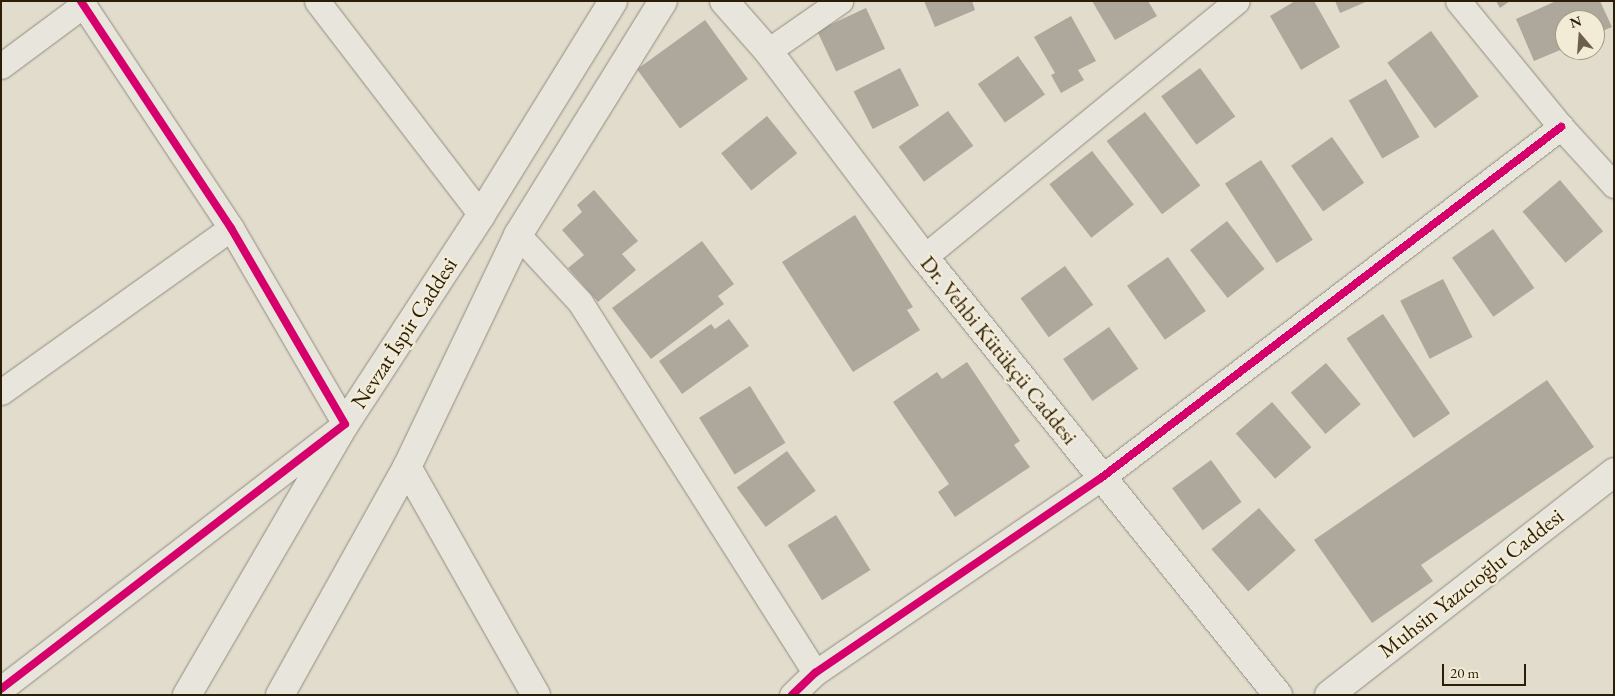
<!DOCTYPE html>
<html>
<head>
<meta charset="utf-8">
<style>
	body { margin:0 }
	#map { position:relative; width:1615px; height:696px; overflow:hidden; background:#e1dccb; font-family:"EB Garamond",serif }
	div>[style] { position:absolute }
	.building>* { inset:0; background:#ada89b; transform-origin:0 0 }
	.roads { filter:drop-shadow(0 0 1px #918c80) drop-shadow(0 0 1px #918c80) }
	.street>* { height:25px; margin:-12.5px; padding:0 12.5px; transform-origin:12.5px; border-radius:12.5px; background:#e8e5dd }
	.secondary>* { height:28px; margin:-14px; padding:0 14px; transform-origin:14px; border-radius:14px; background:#e8e5dd }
	.cycleway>* { height:8px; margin:-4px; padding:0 4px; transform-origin:4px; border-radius:4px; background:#d6006c }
	span { translate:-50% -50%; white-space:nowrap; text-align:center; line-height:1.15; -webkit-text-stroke:5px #f2ecd7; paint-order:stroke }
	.street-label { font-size:22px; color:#2e1d06 }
	.frame { position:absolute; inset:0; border:2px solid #2e1d06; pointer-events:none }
	.north { position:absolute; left:1555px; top:10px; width:50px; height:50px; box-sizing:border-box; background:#f2ecd7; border:1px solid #a49983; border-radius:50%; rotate:342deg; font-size:14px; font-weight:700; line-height:20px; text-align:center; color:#2e1d06 }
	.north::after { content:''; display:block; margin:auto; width:18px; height:22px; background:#6d604b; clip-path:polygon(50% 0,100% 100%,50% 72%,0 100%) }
	.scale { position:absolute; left:1442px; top:664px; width:84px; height:22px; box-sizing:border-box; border:2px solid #2e1d06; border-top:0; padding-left:6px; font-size:15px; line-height:18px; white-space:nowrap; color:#2e1d06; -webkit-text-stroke:4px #f2ecd7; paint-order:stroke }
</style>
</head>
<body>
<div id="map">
	<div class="building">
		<div style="clip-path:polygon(924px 1px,972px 1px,975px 10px,935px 27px)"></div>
		<div style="clip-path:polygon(1092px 1px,1148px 1px,1157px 16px,1115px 40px)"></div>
		<div style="clip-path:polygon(1295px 1px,1314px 1px,1340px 47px,1301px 70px,1270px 16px)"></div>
		<div style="clip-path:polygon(1335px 1px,1368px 1px,1340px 13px)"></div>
		<div style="clip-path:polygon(1496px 1px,1510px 1px,1500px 8px)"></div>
		<div style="clip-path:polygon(1556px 1px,1600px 1px,1612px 27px,1595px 34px,1595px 20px,1565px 20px,1565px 48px,1534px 61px,1516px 19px)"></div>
		<div style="left:866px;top:8px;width:45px;height:54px;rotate:65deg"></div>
		<div style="clip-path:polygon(1071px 16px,1096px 61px,1078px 70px,1084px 80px,1061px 93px,1051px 75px,1055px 73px,1034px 37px)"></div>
		<div style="left:705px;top:20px;width:73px;height:84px;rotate:54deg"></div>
		<div style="left:1431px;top:31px;width:81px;height:54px;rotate:54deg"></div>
		<div style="left:1018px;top:56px;width:47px;height:49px;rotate:55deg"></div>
		<div style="left:900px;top:68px;width:42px;height:52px;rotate:63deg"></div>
		<div style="left:1200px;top:68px;width:60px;height:48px;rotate:54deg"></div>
		<div style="left:1386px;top:79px;width:67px;height:43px;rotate:60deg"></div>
		<div style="left:948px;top:111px;width:43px;height:61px;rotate:54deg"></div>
		<div style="left:1145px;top:112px;width:92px;height:48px;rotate:53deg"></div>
		<div style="left:767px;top:116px;width:48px;height:59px;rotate:51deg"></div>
		<div style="left:1332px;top:137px;width:56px;height:50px;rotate:55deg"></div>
		<div style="left:1092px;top:151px;width:68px;height:54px;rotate:52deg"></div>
		<div style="left:1261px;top:160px;width:95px;height:43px;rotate:57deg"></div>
		<div style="left:1560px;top:180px;width:67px;height:49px;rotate:50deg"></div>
		<div style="clip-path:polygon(594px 190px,638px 241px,622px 254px,636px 270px,598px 302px,568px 268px,584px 255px,562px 230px,582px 212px,577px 205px)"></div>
		<div style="clip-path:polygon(855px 215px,913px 307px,907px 310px,920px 330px,853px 372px,782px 262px)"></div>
		<div style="left:1227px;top:221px;width:61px;height:47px;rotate:52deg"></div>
		<div style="left:1493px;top:229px;width:72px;height:50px;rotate:55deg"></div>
		<div style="clip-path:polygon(702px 241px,734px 284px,718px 296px,724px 304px,651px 359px,612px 308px)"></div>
		<div style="left:1168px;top:257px;width:66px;height:50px;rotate:55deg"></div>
		<div style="left:1065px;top:266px;width:48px;height:55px;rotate:54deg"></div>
		<div style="left:1443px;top:279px;width:65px;height:48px;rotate:63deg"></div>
		<div style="left:1383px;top:314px;width:120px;height:44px;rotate:56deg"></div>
		<div style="clip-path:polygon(729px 319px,749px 346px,682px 394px,659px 361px,711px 324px,715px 329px)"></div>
		<div style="left:1109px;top:327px;width:51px;height:56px;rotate:55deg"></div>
		<div style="clip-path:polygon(967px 362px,1020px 441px,1014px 445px,1030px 467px,955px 517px,938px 492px,949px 484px,893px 402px,937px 372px,942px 379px)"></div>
		<div style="left:1326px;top:363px;width:54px;height:46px;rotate:50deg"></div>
		<div style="clip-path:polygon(1547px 380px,1594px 447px,1421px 565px,1433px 581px,1372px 623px,1314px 540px)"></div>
		<div style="left:750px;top:386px;width:67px;height:60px;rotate:58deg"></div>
		<div style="left:1272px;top:402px;width:60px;height:48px;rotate:49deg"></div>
		<div style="left:787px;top:451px;width:49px;height:62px;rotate:54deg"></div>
		<div style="left:1211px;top:460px;width:52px;height:48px;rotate:54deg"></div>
		<div style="left:1259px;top:508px;width:56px;height:63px;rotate:49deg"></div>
		<div style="left:836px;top:515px;width:65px;height:57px;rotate:58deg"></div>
	</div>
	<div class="roads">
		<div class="street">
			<div style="left:317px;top:1px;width:270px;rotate:52.5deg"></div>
			<div style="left:1458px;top:1px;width:163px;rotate:50.7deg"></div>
			<div style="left:1561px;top:127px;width:79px;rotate:47.6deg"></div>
			<div style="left:768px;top:51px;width:88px;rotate:-34.8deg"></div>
			<div style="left:1px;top:66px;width:102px;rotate:-36.6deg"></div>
			<div style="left:518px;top:235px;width:91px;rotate:47.2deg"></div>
			<div style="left:580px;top:302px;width:439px;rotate:57.6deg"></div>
			<div style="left:924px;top:257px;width:404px;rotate:-39.3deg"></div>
			<div style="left:1px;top:392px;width:282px;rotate:-35.5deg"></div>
			<div style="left:1px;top:689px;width:434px;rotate:-37.6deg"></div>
			<div style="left:345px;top:424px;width:227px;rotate:-120.2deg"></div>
			<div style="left:231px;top:228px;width:272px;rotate:-123.5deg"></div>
			<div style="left:792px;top:695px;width:32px;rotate:-44deg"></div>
			<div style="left:815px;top:673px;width:346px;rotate:-34.3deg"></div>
			<div style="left:1101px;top:478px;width:579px;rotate:-37.35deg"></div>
		</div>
		<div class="secondary">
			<div style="left:724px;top:1px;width:67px;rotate:48.7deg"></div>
			<div style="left:768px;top:51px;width:258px;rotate:52.9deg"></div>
			<div style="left:924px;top:257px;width:563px;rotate:51.05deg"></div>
			<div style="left:407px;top:467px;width:262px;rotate:60.5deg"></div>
			<div style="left:187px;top:695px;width:314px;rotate:-59.8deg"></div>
			<div style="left:345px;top:424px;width:249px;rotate:-56.9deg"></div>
			<div style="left:481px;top:215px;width:251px;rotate:-58.3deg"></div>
			<div style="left:280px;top:695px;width:261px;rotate:-60.9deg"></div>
			<div style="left:407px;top:467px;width:257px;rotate:-64.4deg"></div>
			<div style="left:518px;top:235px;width:275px;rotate:-58.2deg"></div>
			<div style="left:1329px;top:695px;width:362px;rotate:-38deg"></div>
		</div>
	</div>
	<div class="cycleway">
		<div style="left:1px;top:689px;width:434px;rotate:-37.6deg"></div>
		<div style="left:345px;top:424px;width:227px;rotate:-120.2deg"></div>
		<div style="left:231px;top:228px;width:272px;rotate:-123.5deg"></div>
		<div style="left:792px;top:695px;width:32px;rotate:-44deg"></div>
		<div style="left:815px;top:673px;width:346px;rotate:-34.3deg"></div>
		<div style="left:1101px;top:478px;width:579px;rotate:-37.35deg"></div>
	</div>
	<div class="street-label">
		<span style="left:404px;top:333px;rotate:-57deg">Nevzat İspir Caddesi</span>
		<span style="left:999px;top:350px;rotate:51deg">Dr. Vehbi Kütükçü Caddesi</span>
		<span style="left:1471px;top:583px;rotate:-38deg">Muhsin Yazıcıoğlu Caddesi</span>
	</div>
	<div class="frame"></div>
	<div class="north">N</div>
	<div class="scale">20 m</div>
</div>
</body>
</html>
